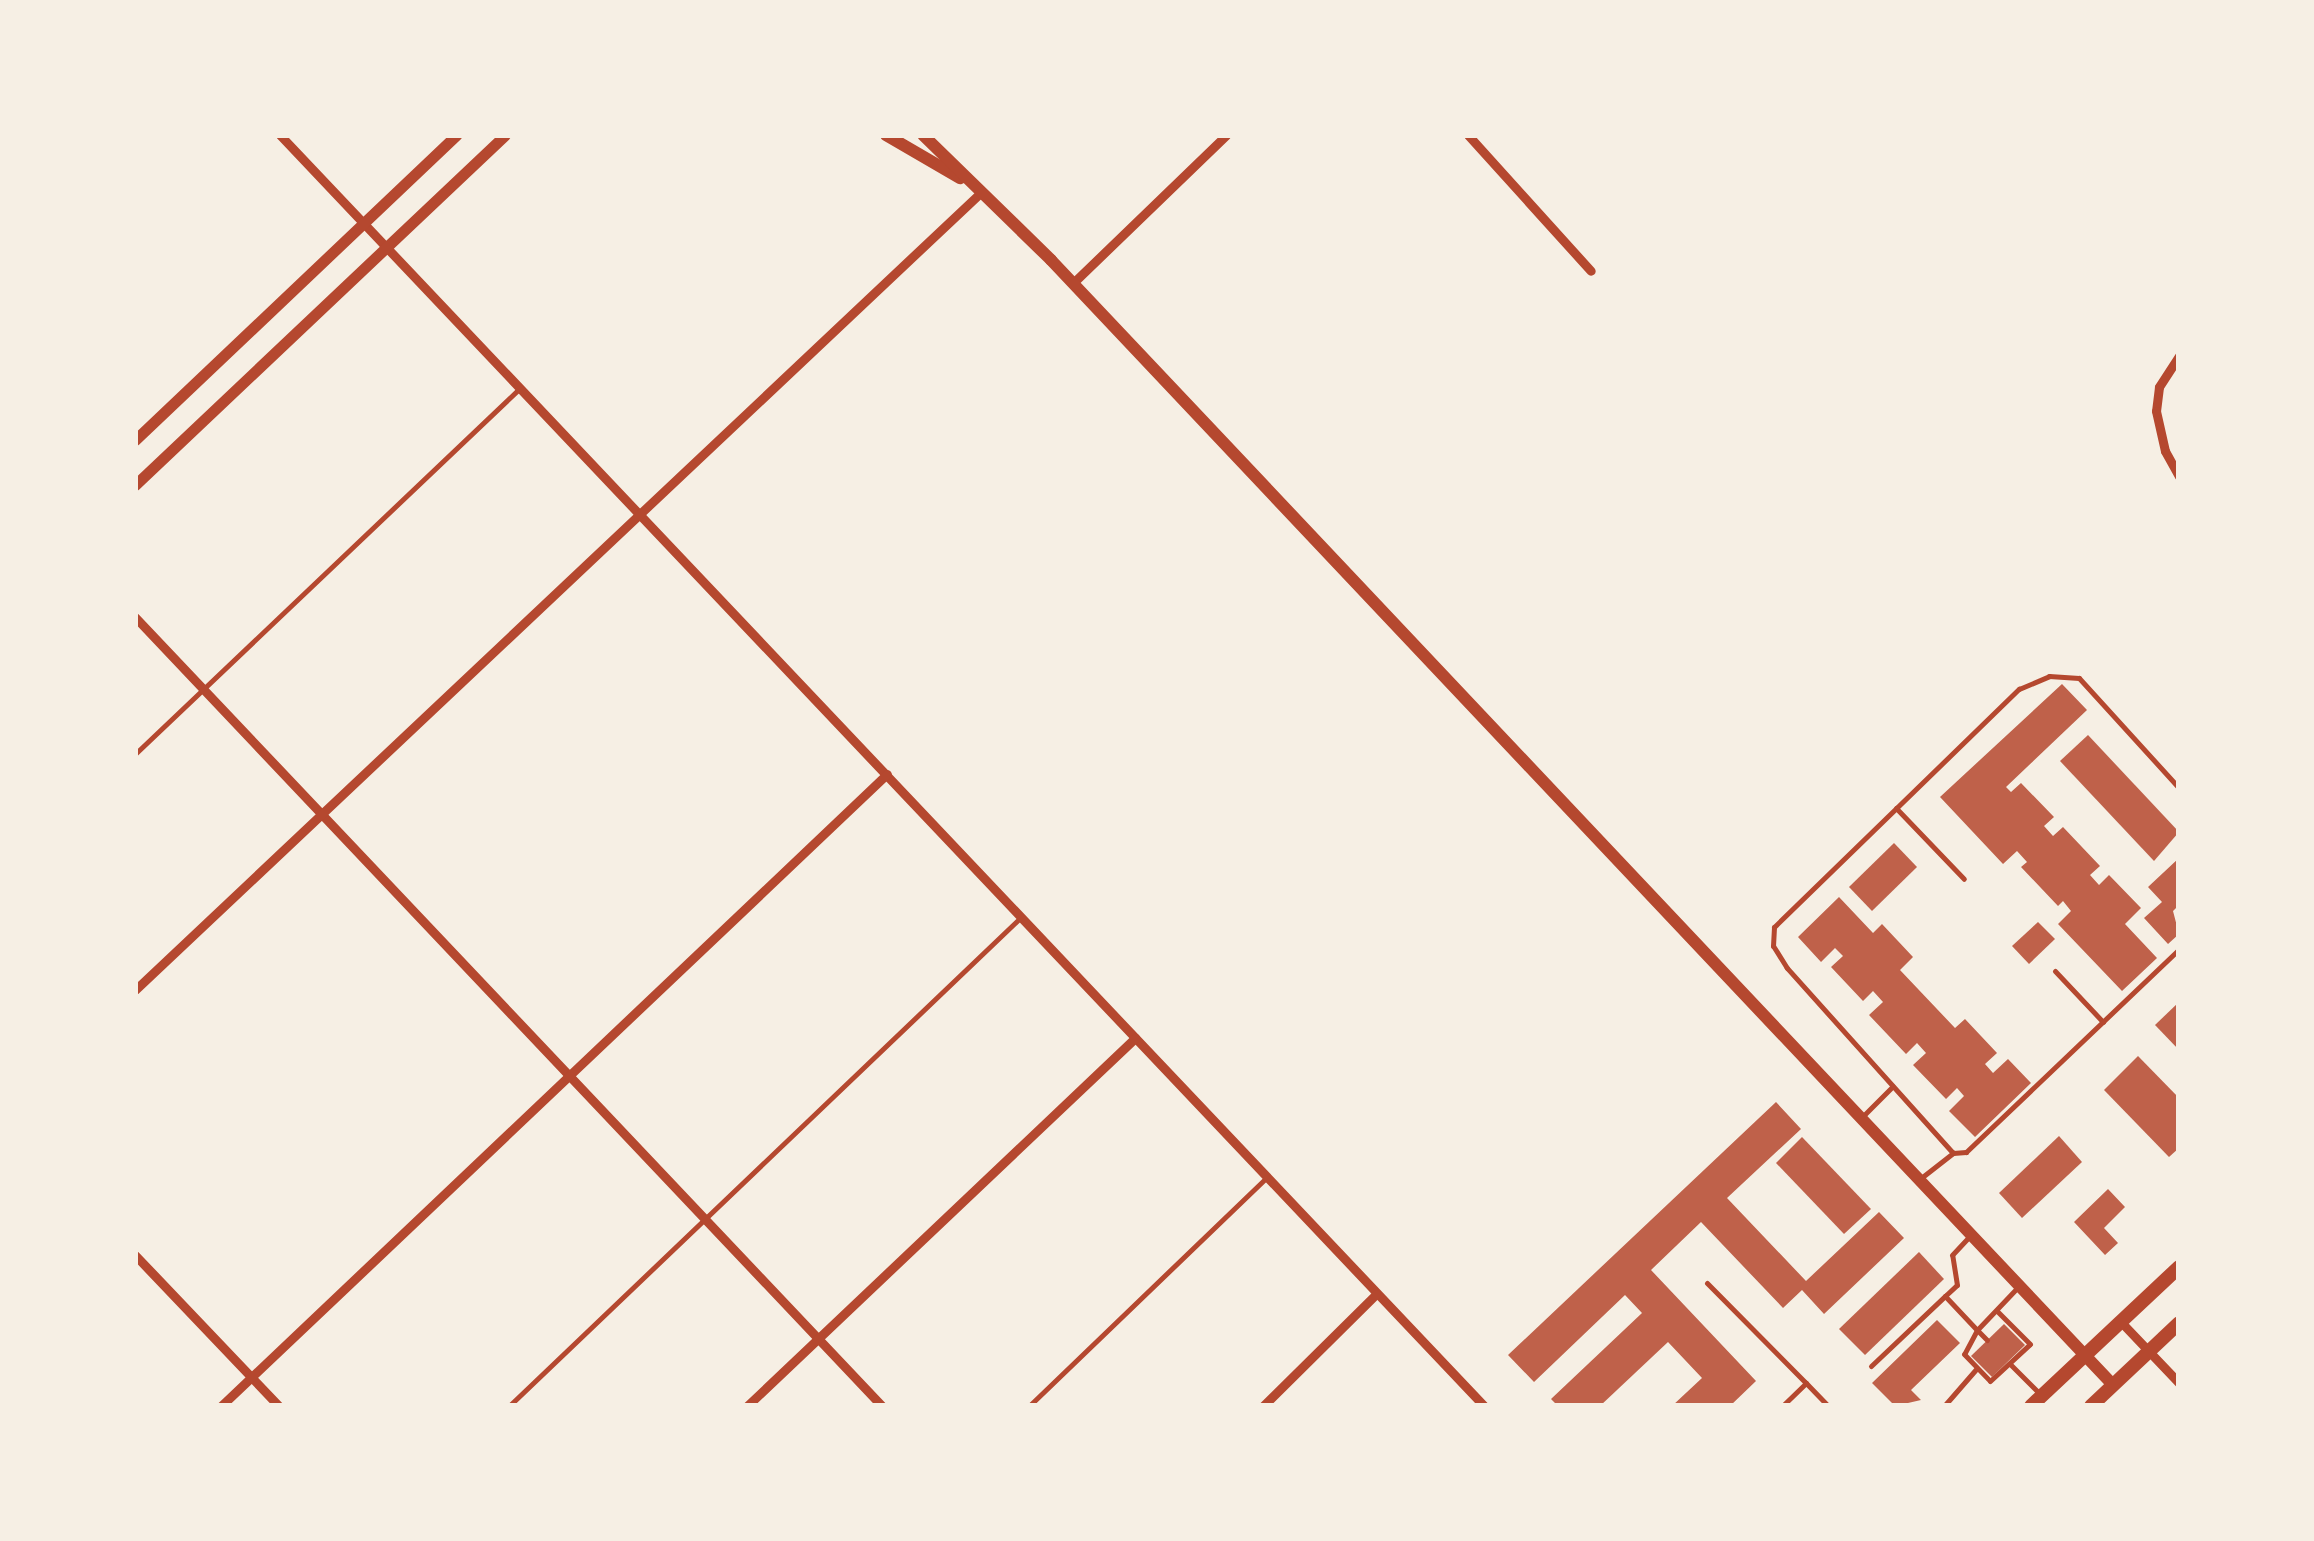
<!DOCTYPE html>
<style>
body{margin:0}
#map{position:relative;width:2314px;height:1541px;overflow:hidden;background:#f6efe4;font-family:"PT Serif",serif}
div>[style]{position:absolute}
.building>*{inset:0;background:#bf614a}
.service>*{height:5px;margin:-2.5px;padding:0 2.5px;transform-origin:2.5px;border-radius:2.5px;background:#b5482f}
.minor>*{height:9px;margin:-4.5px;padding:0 4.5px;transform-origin:4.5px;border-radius:4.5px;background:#b5482f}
.tertiary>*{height:11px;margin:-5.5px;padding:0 5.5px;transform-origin:5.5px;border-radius:5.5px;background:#b5482f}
.secondary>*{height:12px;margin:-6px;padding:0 6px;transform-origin:6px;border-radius:6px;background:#b5482f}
.primary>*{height:14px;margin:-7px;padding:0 7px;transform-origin:7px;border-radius:7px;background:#b5482f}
span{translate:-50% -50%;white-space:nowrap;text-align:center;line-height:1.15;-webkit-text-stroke:8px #f6efe4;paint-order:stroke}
.frame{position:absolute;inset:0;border:138px solid #f6efe4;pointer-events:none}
</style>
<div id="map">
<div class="building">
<i style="clip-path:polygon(2062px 684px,2087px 710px,2006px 787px,2011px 792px,2021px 783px,2054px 817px,2044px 826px,2053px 836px,2063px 827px,2100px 866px,2090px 875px,2099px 885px,2109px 875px,2141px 908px,2125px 924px,2157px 958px,2122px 991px,2058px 924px,2071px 911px,2063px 901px,2058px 906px,2021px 867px,2027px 862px,2017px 851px,2003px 864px,1940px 797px)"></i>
<i style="clip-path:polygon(2088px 735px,2179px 832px,2154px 861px,2060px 761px)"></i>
<i style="clip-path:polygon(1894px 843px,1917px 867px,1872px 911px,1849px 887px)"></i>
<i style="clip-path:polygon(2179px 858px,2179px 905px,2173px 911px,2179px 934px,2168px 944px,2144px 918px,2162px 902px,2148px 887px)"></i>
<i style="clip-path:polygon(1839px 897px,1873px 933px,1882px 924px,1913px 957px,1900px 970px,1955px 1028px,1965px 1019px,1997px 1053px,1985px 1064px,1993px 1073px,2008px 1059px,2031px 1083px,1975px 1137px,1949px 1111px,1964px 1096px,1957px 1088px,1946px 1099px,1913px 1065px,1926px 1053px,1917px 1043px,1906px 1054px,1869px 1015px,1883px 1002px,1873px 991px,1863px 1001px,1831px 967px,1843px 956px,1835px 948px,1821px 962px,1798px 937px)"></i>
<i style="clip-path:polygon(2038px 922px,2055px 939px,2029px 964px,2012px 946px)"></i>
<i style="clip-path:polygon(2179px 1002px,2179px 1050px,2155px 1025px)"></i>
<i style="clip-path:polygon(2138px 1056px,2179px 1098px,2179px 1148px,2169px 1157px,2104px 1090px)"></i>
<i style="clip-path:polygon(1776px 1102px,1801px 1129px,1727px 1198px,1806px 1281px,1879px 1212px,1904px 1238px,1824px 1314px,1802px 1290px,1783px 1308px,1701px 1222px,1651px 1270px,1756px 1381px,1730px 1406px,1672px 1406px,1702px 1378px,1668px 1342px,1600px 1406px,1558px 1406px,1551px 1399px,1642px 1313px,1625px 1295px,1534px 1382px,1508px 1355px)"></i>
<i style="clip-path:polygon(2059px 1136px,2082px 1162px,2022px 1218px,1999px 1193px)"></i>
<i style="clip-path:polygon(1802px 1137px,1871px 1209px,1844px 1234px,1776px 1163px)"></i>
<i style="clip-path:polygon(2108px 1189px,2125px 1207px,2104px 1228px,2118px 1243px,2105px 1255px,2074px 1222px)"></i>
<i style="clip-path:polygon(1919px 1252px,1944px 1279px,1865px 1355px,1839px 1329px)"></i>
<i style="clip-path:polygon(1937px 1320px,1960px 1343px,1911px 1390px,1921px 1400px,1895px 1406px,1872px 1383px)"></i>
<i style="clip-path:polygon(2004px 1324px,2025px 1345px,1992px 1377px,1971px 1356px)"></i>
</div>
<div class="service">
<i style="left:135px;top:754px;width:531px;rotate:-43.55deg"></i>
<i style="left:1896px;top:808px;width:98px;rotate:46.2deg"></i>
<i style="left:2055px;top:971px;width:70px;rotate:46.7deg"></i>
<i style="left:1863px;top:1116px;width:42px;rotate:-45deg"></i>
<i style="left:1953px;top:1153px;width:249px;rotate:-131.9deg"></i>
<i style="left:1787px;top:968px;width:26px;rotate:-122deg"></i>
<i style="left:1773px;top:946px;width:19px;rotate:-87deg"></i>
<i style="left:1774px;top:927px;width:342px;rotate:-44.2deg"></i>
<i style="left:2019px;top:689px;width:33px;rotate:-23deg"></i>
<i style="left:2049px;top:676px;width:30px;rotate:4deg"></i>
<i style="left:2079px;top:678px;width:149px;rotate:47.7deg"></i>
<i style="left:1921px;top:1178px;width:41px;rotate:-38deg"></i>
<i style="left:1953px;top:1153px;width:13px;rotate:-4deg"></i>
<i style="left:1966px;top:1152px;width:294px;rotate:-43.6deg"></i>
<i style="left:1707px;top:1283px;width:141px;rotate:45.3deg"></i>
<i style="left:1806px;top:1383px;width:33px;rotate:136deg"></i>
<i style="left:1945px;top:1296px;width:16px;rotate:-43deg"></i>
<i style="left:1957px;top:1285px;width:30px;rotate:-99deg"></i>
<i style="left:1952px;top:1255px;width:25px;rotate:-47deg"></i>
<i style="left:1987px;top:1340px;width:14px;rotate:-135deg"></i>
<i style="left:1977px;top:1330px;width:58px;rotate:-46.4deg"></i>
<i style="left:2010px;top:1364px;width:44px;rotate:45deg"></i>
<i style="left:1871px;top:1366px;width:102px;rotate:-43.4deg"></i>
<i style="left:1945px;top:1296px;width:47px;rotate:46.7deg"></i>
<i style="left:1977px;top:1330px;width:27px;rotate:118deg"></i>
<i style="left:1964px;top:1354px;width:37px;rotate:46deg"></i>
<i style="left:1990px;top:1381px;width:54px;rotate:-42.8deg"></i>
<i style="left:2030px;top:1344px;width:47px;rotate:-135deg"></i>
<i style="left:1806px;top:1383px;width:32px;rotate:46deg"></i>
<i style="left:509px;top:1406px;width:708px;rotate:-43.68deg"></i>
<i style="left:1029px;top:1406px;width:330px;rotate:-43.9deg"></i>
<i style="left:1944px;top:1406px;width:50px;rotate:-49deg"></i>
</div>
<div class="minor">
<i style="left:280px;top:135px;width:1751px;rotate:46.55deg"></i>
<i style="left:1468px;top:135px;width:183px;rotate:47.9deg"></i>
<i style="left:1073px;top:283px;width:213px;rotate:-44deg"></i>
<i style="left:2179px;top:356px;width:37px;rotate:123deg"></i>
<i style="left:2159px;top:387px;width:24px;rotate:97deg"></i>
<i style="left:2156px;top:411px;width:41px;rotate:77.3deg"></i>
<i style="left:2165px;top:451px;width:29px;rotate:61deg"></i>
<i style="left:135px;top:617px;width:1087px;rotate:46.57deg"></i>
<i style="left:135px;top:990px;width:1160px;rotate:-43.32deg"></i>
<i style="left:135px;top:1255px;width:209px;rotate:46.4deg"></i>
<i style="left:2121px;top:1322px;width:84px;rotate:46.4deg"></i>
<i style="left:221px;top:1406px;width:918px;rotate:-43.5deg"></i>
<i style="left:747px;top:1406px;width:535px;rotate:-43.48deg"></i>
<i style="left:1263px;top:1406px;width:159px;rotate:-44.7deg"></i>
</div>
<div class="tertiary">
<i style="left:135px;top:440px;width:443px;rotate:-43.5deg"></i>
<i style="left:135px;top:485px;width:509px;rotate:-43.41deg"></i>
</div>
<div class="secondary">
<i style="left:886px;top:135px;width:86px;rotate:30.2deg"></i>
<i style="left:923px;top:135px;width:179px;rotate:44.3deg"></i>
<i style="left:1051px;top:260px;width:1547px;rotate:46.65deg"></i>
</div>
<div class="primary">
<i style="left:2031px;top:1406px;width:203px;rotate:-43.2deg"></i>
<i style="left:2091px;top:1406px;width:121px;rotate:-43.3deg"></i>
</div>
<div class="frame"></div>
</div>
